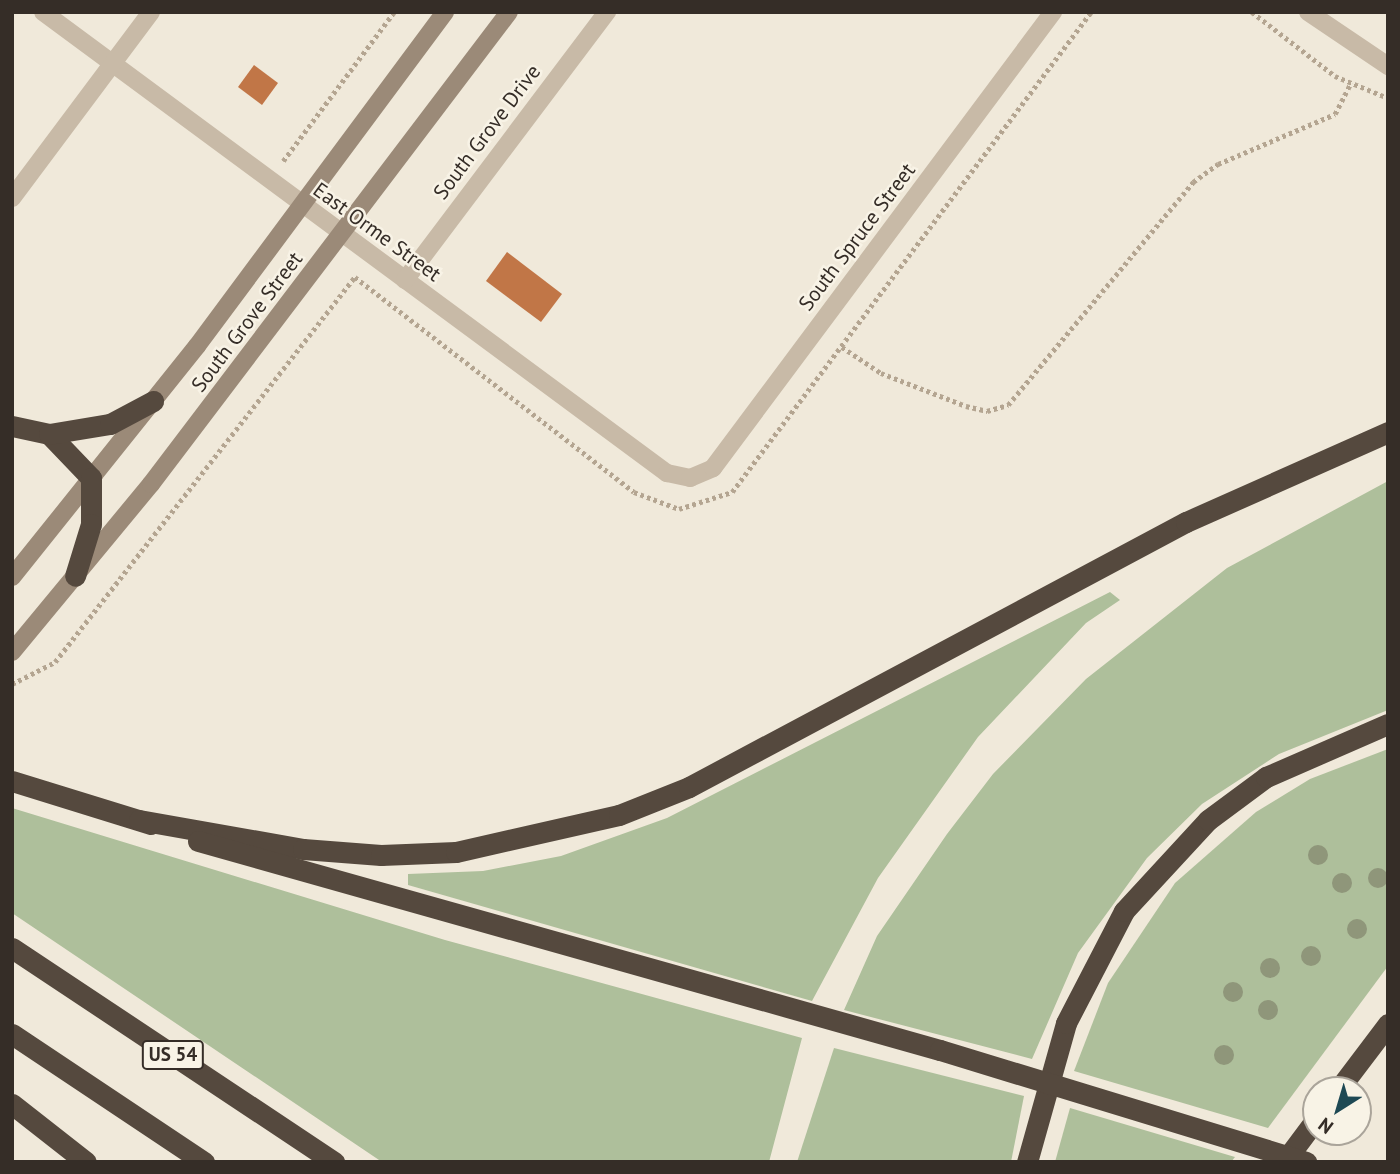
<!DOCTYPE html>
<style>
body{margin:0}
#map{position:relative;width:1400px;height:1174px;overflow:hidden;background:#f0e9da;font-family:"PT Sans",sans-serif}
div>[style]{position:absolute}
.green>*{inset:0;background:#aebf9b}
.building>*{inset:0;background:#c17647}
.path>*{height:4.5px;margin-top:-2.25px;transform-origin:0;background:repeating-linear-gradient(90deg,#b4a591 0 3.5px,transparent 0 7px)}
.street>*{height:18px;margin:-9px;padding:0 9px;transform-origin:9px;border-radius:9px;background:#c8baa7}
.secondary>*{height:18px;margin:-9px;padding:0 9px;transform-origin:9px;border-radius:9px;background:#9b8a78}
.highway>*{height:21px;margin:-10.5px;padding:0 10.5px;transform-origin:10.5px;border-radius:10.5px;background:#55493e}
.highway-bridge>*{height:21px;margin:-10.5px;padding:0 10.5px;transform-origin:10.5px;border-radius:10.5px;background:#55493e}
.trees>*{width:20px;height:20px;margin:-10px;border-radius:50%;background:#8f967a}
span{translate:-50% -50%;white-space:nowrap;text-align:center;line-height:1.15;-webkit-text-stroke:5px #f8f3e6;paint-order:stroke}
.shield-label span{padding:2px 5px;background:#f8f3e6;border:2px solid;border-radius:5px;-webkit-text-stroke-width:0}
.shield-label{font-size:19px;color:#352d27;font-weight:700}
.street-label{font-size:21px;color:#352d27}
.frame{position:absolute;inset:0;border:14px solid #352d27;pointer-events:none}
.north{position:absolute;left:1302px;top:1076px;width:70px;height:70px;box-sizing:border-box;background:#f8f3e6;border:2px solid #aaa49a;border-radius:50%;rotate:217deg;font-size:19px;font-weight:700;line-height:28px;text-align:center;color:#352d27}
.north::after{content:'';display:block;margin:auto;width:24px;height:32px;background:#1e4954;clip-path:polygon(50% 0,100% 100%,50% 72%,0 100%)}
</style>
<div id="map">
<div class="green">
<i style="clip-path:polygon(1388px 481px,1388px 710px,1279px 754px,1202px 804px,1147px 858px,1078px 953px,1032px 1059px,844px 1010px,877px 936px,947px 834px,993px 774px,1086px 679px,1227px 568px)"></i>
<i style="clip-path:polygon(1110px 592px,1120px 600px,1086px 623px,978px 737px,878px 878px,812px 1001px,408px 885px,408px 874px,483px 871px,561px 856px,667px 818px)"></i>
<i style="clip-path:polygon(1388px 749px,1388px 966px,1268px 1128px,1074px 1071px,1108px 983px,1175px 883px,1256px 812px,1310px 779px)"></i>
<i style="clip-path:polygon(12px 808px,445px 940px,802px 1038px,769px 1162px,382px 1162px,12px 913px)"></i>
<i style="clip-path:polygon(834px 1048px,1024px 1096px,1011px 1162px,797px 1162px)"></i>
<i style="clip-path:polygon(1070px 1108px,1235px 1157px,1231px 1162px,1055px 1162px)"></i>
</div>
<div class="building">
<i style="clip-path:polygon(254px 65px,278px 83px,262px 105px,238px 87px)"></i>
<i style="clip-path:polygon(507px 252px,562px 294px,541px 322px,486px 281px)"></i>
</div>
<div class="path">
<i style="left:1252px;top:12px;width:105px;rotate:37.6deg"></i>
<i style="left:1335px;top:76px;width:57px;rotate:22.5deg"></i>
<i style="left:283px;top:161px;width:186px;rotate:-53.3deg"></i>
<i style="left:842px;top:347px;width:47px;rotate:33.7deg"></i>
<i style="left:881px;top:373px;width:91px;rotate:21.2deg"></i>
<i style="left:966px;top:406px;width:22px;rotate:13deg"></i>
<i style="left:987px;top:411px;width:22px;rotate:-16deg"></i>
<i style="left:1008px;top:405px;width:290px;rotate:-50.3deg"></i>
<i style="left:1193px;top:182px;width:31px;rotate:-36deg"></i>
<i style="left:1218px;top:164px;width:127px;rotate:-23.1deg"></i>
<i style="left:1335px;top:114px;width:35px;rotate:-63deg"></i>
<i style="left:12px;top:684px;width:48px;rotate:-27.1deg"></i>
<i style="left:55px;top:662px;width:488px;rotate:-52.1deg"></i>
<i style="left:355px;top:277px;width:352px;rotate:37.6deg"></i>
<i style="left:634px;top:492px;width:48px;rotate:20.7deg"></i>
<i style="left:679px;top:509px;width:56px;rotate:-17.8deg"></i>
<i style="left:732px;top:492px;width:599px;rotate:-53.21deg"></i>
</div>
<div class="street">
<i style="left:43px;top:12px;width:776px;rotate:36.46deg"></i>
<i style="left:667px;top:473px;width:24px;rotate:12deg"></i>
<i style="left:690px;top:478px;width:25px;rotate:-23deg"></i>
<i style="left:713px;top:468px;width:569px;rotate:-53.29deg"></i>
<i style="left:1308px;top:12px;width:97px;rotate:34deg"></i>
<i style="left:12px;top:198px;width:232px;rotate:-53.2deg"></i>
<i style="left:405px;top:280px;width:336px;rotate:-53deg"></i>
</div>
<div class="secondary">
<i style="left:12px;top:577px;width:296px;rotate:-51.3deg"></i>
<i style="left:197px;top:346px;width:416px;rotate:-53.4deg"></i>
<i style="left:12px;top:652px;width:218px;rotate:-50.4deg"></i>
<i style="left:151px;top:484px;width:592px;rotate:-52.82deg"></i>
</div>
<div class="highway">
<i style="left:12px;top:426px;width:38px;rotate:12deg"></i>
<i style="left:49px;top:434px;width:61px;rotate:46.3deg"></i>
<i style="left:91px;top:478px;width:46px;rotate:90deg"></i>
<i style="left:91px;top:524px;width:54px;rotate:107.1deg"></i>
<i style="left:49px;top:434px;width:62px;rotate:-9.3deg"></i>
<i style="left:110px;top:424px;width:49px;rotate:-28.1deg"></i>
<i style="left:12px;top:781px;width:145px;rotate:17.2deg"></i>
<i style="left:139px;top:820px;width:167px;rotate:10deg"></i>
<i style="left:303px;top:849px;width:78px;rotate:4.4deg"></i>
<i style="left:381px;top:855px;width:75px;rotate:-2.3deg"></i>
<i style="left:456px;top:852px;width:167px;rotate:-12.8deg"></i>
<i style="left:619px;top:815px;width:75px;rotate:-21.8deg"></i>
<i style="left:689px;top:787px;width:563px;rotate:-28.07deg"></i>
<i style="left:1186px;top:522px;width:221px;rotate:-24deg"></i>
<i style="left:198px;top:841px;width:771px;rotate:15.73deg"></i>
<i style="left:12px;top:948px;width:387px;rotate:33.6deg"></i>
<i style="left:12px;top:1034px;width:231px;rotate:33.7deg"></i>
<i style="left:1338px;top:1090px;width:83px;rotate:-52.9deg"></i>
<i style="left:12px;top:1104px;width:94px;rotate:38.1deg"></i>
<i style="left:1027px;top:1162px;width:144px;rotate:-74.3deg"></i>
<i style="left:1066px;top:1023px;width:126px;rotate:-62.6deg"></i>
<i style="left:1124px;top:911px;width:124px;rotate:-47.3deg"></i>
<i style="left:1208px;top:820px;width:72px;rotate:-36.6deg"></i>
<i style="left:1266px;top:777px;width:133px;rotate:-23.5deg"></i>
<i style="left:1284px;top:1162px;width:54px;rotate:-53.3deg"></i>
</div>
<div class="highway-bridge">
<i style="left:940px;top:1050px;width:383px;rotate:17deg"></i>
</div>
<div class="trees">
<i style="left:1318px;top:855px"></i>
<i style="left:1378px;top:878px"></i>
<i style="left:1342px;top:883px"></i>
<i style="left:1357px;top:929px"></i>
<i style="left:1311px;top:956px"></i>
<i style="left:1270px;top:968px"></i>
<i style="left:1233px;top:992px"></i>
<i style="left:1268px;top:1010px"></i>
<i style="left:1224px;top:1055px"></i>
</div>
<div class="shield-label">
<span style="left:173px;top:1055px">US 54</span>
</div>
<div class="street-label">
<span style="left:487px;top:132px;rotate:-53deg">South Grove Drive</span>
<span style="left:377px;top:232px;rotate:36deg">East Orme Street</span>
<span style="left:857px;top:237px;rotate:-53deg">South Spruce Street</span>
<span style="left:247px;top:322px;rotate:-53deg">South Grove Street</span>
</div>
<div class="frame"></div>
<div class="north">N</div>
</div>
